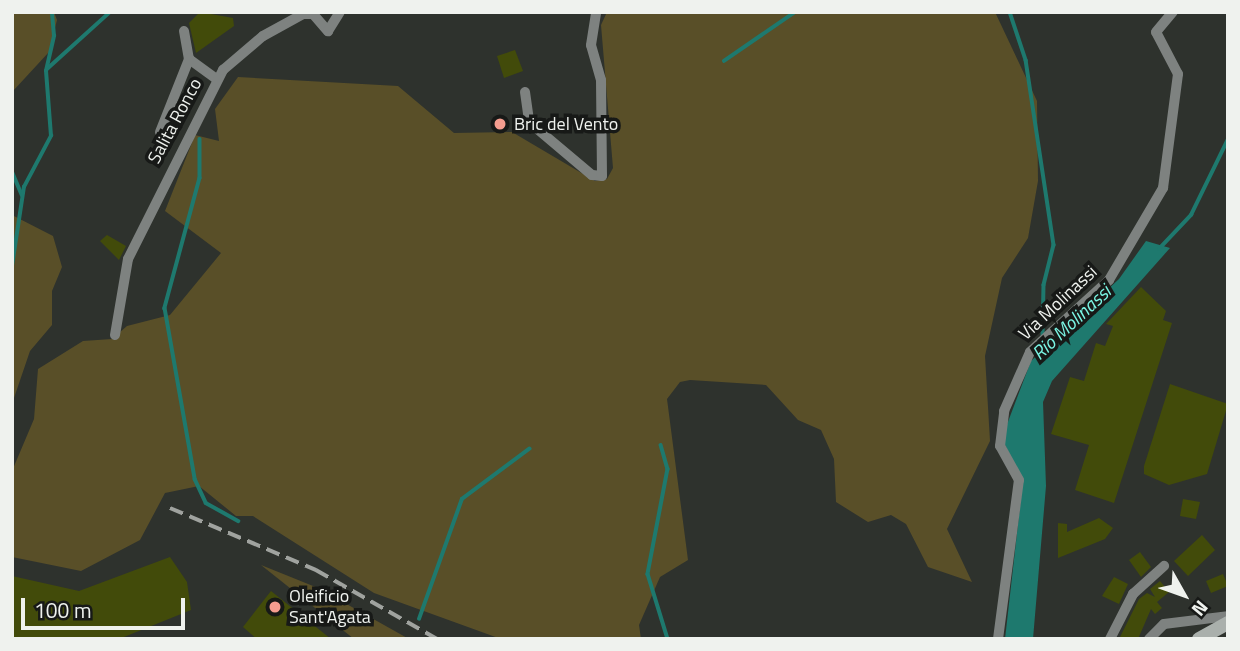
<!DOCTYPE html>
<style>
body{margin:0}
#map{position:relative;width:1240px;height:651px;overflow:hidden;background:#2e322d;font-family:"Titillium Web",sans-serif}
div>[style]{position:absolute}
.green>*{inset:0;background:#594f28}
.water>*{inset:0;background:#1e796e}
.stream>*{height:3.5px;margin:-1.75px;padding:0 1.75px;transform-origin:1.75px;border-radius:1.75px;background:#1e796e}
.building>*{inset:0;background:#424b0a}
.street>*{height:10px;margin:-5px;padding:0 5px;transform-origin:5px;border-radius:5px;background:#7e8280}
.secondary>*{height:14px;margin:-7px;padding:0 7px;transform-origin:7px;border-radius:7px;background:#aab0ac}
.rail>*{height:3.5px;margin-top:-1.75px;transform-origin:0;background:repeating-linear-gradient(90deg,#a0a39f 0 14px,transparent 0 21px)}
.dots>*{width:19px;height:19px;translate:-50% -50%;box-sizing:border-box;border:4px solid #171917;border-radius:50%}
span{translate:-50% -50%;white-space:nowrap;text-align:center;line-height:1.15;-webkit-text-stroke:7px #171917;paint-order:stroke}
.street-label{font-size:18px;color:#eff2ee}
.poi-label{font-size:18px;color:#eff2ee}
.left{translate:0 -50%;text-align:left}
.water-label{font-size:19px;color:#7bf6e5;font-style:italic}
.frame{position:absolute;inset:0;border:14px solid #eff2ee;pointer-events:none}
.north{position:absolute;left:1149px;top:560px;width:70px;height:70px;-webkit-text-stroke:5px #171917;paint-order:stroke;rotate:130deg;font-size:19px;font-weight:700;line-height:28px;text-align:center;color:#eff2ee}
.north::after{content:'';display:block;margin:auto;width:24px;height:32px;background:#eff2ee;clip-path:polygon(50% 0,100% 100%,50% 72%,0 100%)}
.scale{position:absolute;left:21px;top:598px;width:164px;height:32px;box-sizing:border-box;border:4px solid #eff2ee;border-top:0;padding-left:9px;font-size:21px;line-height:24px;white-space:nowrap;color:#eff2ee;-webkit-text-stroke:5px #171917;paint-order:stroke}
</style>
<div id="map">
<div class="green">
<i style="clip-path:polygon(12px 12px,54px 12px,57px 20px,49px 52px,13px 91px,12px 102px)"></i>
<i style="clip-path:polygon(607px 12px,995px 12px,1037px 101px,1038px 181px,1028px 238px,1002px 278px,985px 356px,990px 441px,947px 529px,972px 582px,928px 567px,906px 524px,891px 515px,868px 522px,836px 502px,834px 459px,821px 430px,798px 420px,766px 385px,690px 380px,680px 382px,667px 399px,688px 560px,660px 577px,639px 625px,641px 639px,501px 639px,374px 593px,253px 516px,236px 516px,199px 486px,165px 493px,140px 540px,81px 571px,12px 557px,12px 471px,34px 419px,38px 369px,83px 341px,112px 339px,127px 326px,170px 315px,221px 253px,165px 211px,195px 135px,219px 141px,215px 109px,238px 77px,398px 86px,454px 133px,512px 132px,595px 181px,607px 179px,613px 168px,601px 25px)"></i>
<i style="clip-path:polygon(12px 215px,53px 236px,62px 267px,52px 291px,52px 325px,30px 351px,14px 398px,12px 447px)"></i>
<i style="clip-path:polygon(261px 565px,318px 588px,409px 639px,354px 639px)"></i>
</div>
<div class="water">
<i style="clip-path:polygon(1146px 241px,1170px 248px,1052px 381px,1043px 402px,1046px 486px,1033px 639px,1005px 639px,1023px 480px,1004px 443px,1006px 427px,1031px 361px,1119px 279px)"></i>
</div>
<div class="stream">
<i style="left:1010px;top:12px;width:51px;rotate:71.6deg"></i>
<i style="left:1026px;top:60px;width:187px;rotate:81.4deg"></i>
<i style="left:1054px;top:245px;width:41px;rotate:104deg"></i>
<i style="left:1044px;top:285px;width:51px;rotate:91.1deg"></i>
<i style="left:724px;top:61px;width:86px;rotate:-34.6deg"></i>
<i style="left:47px;top:69px;width:85px;rotate:-42.1deg"></i>
<i style="left:200px;top:139px;width:39px;rotate:90deg"></i>
<i style="left:200px;top:178px;width:135px;rotate:105.1deg"></i>
<i style="left:165px;top:308px;width:174px;rotate:80deg"></i>
<i style="left:195px;top:479px;width:26px;rotate:65deg"></i>
<i style="left:206px;top:503px;width:37px;rotate:29deg"></i>
<i style="left:12px;top:171px;width:26px;rotate:67deg"></i>
<i style="left:1159px;top:249px;width:47px;rotate:-46.7deg"></i>
<i style="left:1191px;top:215px;width:85px;rotate:-64deg"></i>
<i style="left:12px;top:266px;width:80px;rotate:-81.4deg"></i>
<i style="left:24px;top:187px;width:58px;rotate:-62.1deg"></i>
<i style="left:51px;top:136px;width:65px;rotate:-94.4deg"></i>
<i style="left:46px;top:71px;width:36px;rotate:-77deg"></i>
<i style="left:54px;top:36px;width:24px;rotate:-95deg"></i>
<i style="left:661px;top:445px;width:25px;rotate:74deg"></i>
<i style="left:668px;top:469px;width:107px;rotate:100.8deg"></i>
<i style="left:648px;top:574px;width:68px;rotate:72.9deg"></i>
<i style="left:419px;top:619px;width:127px;rotate:-70.3deg"></i>
<i style="left:462px;top:499px;width:84px;rotate:-36.7deg"></i>
</div>
<div class="building">
<i style="clip-path:polygon(200px 12px,233px 18px,234px 26px,196px 53px,189px 23px)"></i>
<i style="clip-path:polygon(515px 50px,523px 71px,504px 78px,497px 56px)"></i>
<i style="clip-path:polygon(107px 235px,126px 246px,119px 260px,100px 241px)"></i>
<i style="clip-path:polygon(1141px 287px,1166px 311px,1163px 320px,1172px 323px,1114px 503px,1075px 490px,1089px 445px,1051px 434px,1070px 377px,1084px 381px,1096px 343px,1105px 346px,1113px 326px,1106px 324px)"></i>
<i style="clip-path:polygon(1170px 384px,1228px 404px,1207px 474px,1169px 485px,1144px 474px,1144px 466px)"></i>
<i style="clip-path:polygon(1183px 499px,1200px 502px,1196px 519px,1180px 516px)"></i>
<i style="clip-path:polygon(1099px 518px,1113px 528px,1105px 539px,1058px 558px,1058px 523px,1067px 524px,1067px 532px)"></i>
<i style="clip-path:polygon(1202px 535px,1215px 550px,1188px 576px,1174px 561px)"></i>
<i style="clip-path:polygon(1140px 552px,1151px 567px,1141px 577px,1129px 560px)"></i>
<i style="clip-path:polygon(170px 557px,187px 582px,191px 610px,119px 639px,12px 639px,12px 576px,79px 591px)"></i>
<i style="clip-path:polygon(1223px 574px,1228px 586px,1211px 593px,1206px 581px)"></i>
<i style="clip-path:polygon(1114px 577px,1128px 584px,1119px 604px,1102px 596px)"></i>
<i style="clip-path:polygon(1160px 581px,1169px 592px,1157px 602px,1162px 608px,1155px 614px,1151px 609px,1138px 639px,1119px 639px,1139px 599px,1147px 593px,1155px 597px,1150px 589px)"></i>
<i style="clip-path:polygon(271px 591px,331px 639px,257px 639px,243px 627px)"></i>
</div>
<div class="street">
<i style="left:184px;top:31px;width:28px;rotate:80deg"></i>
<i style="left:189px;top:59px;width:34px;rotate:36deg"></i>
<i style="left:525px;top:92px;width:30px;rotate:82deg"></i>
<i style="left:529px;top:122px;width:82px;rotate:40.1deg"></i>
<i style="left:592px;top:175px;width:10px;rotate:6deg"></i>
<i style="left:602px;top:176px;width:96px;rotate:-90.6deg"></i>
<i style="left:601px;top:80px;width:36px;rotate:-106deg"></i>
<i style="left:591px;top:45px;width:33px;rotate:-81deg"></i>
<i style="left:160px;top:132px;width:79px;rotate:-68.3deg"></i>
<i style="left:115px;top:335px;width:77px;rotate:-80.3deg"></i>
<i style="left:128px;top:259px;width:212px;rotate:-63.3deg"></i>
<i style="left:223px;top:70px;width:52px;rotate:-40.4deg"></i>
<i style="left:263px;top:36px;width:46px;rotate:-28.8deg"></i>
<i style="left:303px;top:14px;width:10px"></i>
<i style="left:313px;top:14px;width:23px;rotate:49deg"></i>
<i style="left:328px;top:31px;width:22px;rotate:-58deg"></i>
<i style="left:998px;top:639px;width:160px;rotate:-82.5deg"></i>
<i style="left:1019px;top:480px;width:39px;rotate:-119deg"></i>
<i style="left:1000px;top:446px;width:35px;rotate:-83deg"></i>
<i style="left:1004px;top:411px;width:64px;rotate:-66.2deg"></i>
<i style="left:1030px;top:352px;width:107px;rotate:-42.3deg"></i>
<i style="left:1109px;top:280px;width:107px;rotate:-59.6deg"></i>
<i style="left:1163px;top:188px;width:115px;rotate:-82.5deg"></i>
<i style="left:1178px;top:74px;width:47px;rotate:-117.6deg"></i>
<i style="left:1156px;top:32px;width:26px;rotate:-50deg"></i>
<i style="left:1110px;top:639px;width:51px;rotate:-62.9deg"></i>
<i style="left:1133px;top:594px;width:42px;rotate:-42.1deg"></i>
<i style="left:1149px;top:639px;width:21px;rotate:-45deg"></i>
<i style="left:1164px;top:624px;width:64px;rotate:-7.1deg"></i>
</div>
<div class="secondary">
<i style="left:1199px;top:639px;width:33px;rotate:-29deg"></i>
</div>
<div class="rail">
<i style="left:170px;top:508px;width:159px;rotate:23deg"></i>
<i style="left:316px;top:570px;width:139px;rotate:29.7deg"></i>
</div>
<div class="dots">
<i style="left:500px;top:124px;background:#f59d8f"></i>
<i style="left:275px;top:607px;background:#f59d8f"></i>
</div>
<div class="street-label">
<span style="left:175px;top:121px;rotate:-62deg">Salita Ronco</span>
<span style="left:1058px;top:303px;rotate:-43deg">Via Molinassi</span>
</div>
<div class="poi-label">
<span class="left" style="left:514px;top:124px">Bric del Vento</span>
<span class="left" style="left:289px;top:607px">Oleificio<br>Sant'Agata</span>
</div>
<div class="water-label">
<span style="left:1071px;top:322px;rotate:-43deg">Rio Molinassi</span>
</div>
<div class="frame"></div>
<div class="north">N</div>
<div class="scale">100 m</div>
</div>
